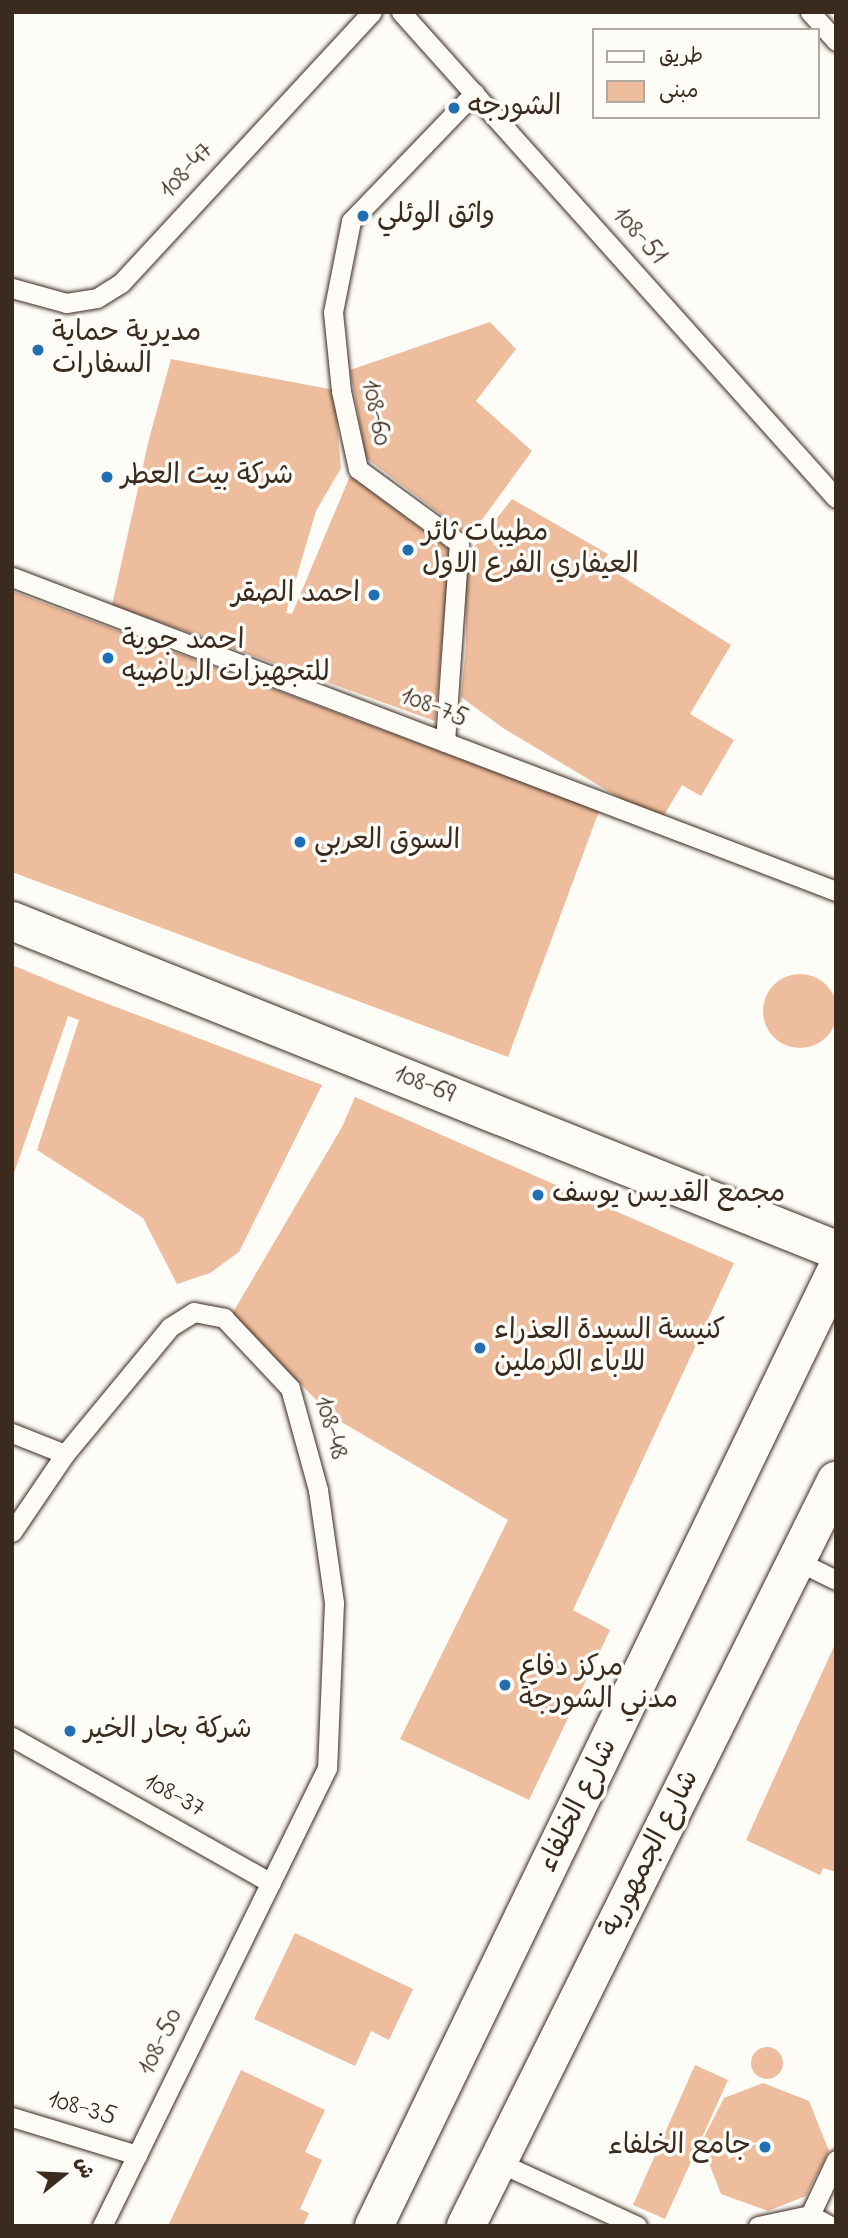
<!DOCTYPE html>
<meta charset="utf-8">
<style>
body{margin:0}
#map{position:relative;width:848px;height:2238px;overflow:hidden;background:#fdfcf7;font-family:"Indie Flower","Playpen Sans Arabic",sans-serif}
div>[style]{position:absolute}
.building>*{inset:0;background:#eebd9e}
.round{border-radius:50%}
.roads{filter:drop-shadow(0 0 2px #3b2a1e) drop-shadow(0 0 2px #3b2a1e)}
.service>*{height:19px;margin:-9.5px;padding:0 9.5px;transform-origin:9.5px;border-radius:9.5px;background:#fdfcf7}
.minor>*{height:38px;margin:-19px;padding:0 19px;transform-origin:19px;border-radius:19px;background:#fdfcf7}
.primary>*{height:38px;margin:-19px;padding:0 19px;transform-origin:19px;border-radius:19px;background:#fdfcf7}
.dots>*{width:19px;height:19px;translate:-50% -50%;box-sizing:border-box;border:4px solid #fdfcf7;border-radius:50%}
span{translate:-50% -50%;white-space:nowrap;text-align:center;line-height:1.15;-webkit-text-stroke:7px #fdfcf7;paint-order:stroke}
.poi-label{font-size:28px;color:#3b2a1e}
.left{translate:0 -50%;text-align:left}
.right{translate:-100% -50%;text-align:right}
.street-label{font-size:28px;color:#3b2a1e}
.frame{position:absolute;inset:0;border:14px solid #3b2a1e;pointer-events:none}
.legend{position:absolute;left:592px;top:28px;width:228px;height:91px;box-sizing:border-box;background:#fdfcf7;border:2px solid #afa8a0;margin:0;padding:9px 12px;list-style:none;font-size:21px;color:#3b2a1e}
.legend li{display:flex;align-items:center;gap:14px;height:35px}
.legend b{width:35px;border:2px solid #afa8a0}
.north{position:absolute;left:28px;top:2140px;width:70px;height:70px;-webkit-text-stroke:5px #fdfcf7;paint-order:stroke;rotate:72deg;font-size:19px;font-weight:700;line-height:28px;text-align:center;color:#3b2a1e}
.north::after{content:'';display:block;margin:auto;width:24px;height:32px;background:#3b2a1e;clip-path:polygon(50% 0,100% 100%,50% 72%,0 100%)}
</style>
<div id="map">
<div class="building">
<i style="clip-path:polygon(490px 322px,516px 349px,476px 401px,532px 451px,470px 536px,366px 458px,350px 370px)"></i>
<i style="clip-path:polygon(171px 359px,334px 390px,341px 468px,316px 511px,286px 613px,292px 614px,350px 476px,450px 550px,435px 721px,112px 605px,149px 439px)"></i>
<i style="clip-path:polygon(512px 499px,608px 554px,602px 564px,731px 645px,690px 714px,734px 740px,701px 796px,682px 785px,660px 822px,503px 728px,461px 697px,466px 646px,466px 577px,475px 546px)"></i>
<i style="clip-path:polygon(12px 591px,599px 811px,508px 1057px,12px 872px)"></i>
<i style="clip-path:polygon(12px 965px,87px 996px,322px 1085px,239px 1252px,210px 1273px,177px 1284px,143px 1218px,37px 1150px,79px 1020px,68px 1016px,12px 1179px)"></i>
<i class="round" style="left:763px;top:974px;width:74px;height:74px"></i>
<i style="clip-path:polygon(355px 1097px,734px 1263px,573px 1610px,610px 1630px,529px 1800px,400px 1739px,508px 1520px,333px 1417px,232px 1314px,342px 1127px)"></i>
<i style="clip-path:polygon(836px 1642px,836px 1872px,823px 1868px,820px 1875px,746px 1840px)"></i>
<i style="clip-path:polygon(295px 1933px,413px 1989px,389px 2040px,371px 2031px,355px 2066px,254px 2019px)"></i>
<i class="round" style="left:751px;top:2047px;width:32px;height:32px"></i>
<i style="clip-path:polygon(695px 2065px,728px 2080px,665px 2219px,633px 2205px)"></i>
<i style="clip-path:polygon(241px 2070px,325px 2110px,305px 2152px,322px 2160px,300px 2209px,309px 2213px,303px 2226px,168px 2226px)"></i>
<i style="clip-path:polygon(763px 2083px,809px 2101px,829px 2151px,806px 2196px,768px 2211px,721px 2194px,701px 2143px,724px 2098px)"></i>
</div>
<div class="roads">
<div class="service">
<i style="left:401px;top:12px;width:652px;rotate:48.17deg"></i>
<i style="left:810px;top:12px;width:39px;rotate:48deg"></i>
<i style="left:12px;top:288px;width:56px;rotate:15.5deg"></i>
<i style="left:66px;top:303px;width:31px;rotate:-9deg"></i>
<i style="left:97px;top:298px;width:28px;rotate:-32deg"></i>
<i style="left:121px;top:283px;width:369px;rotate:-47.2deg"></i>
<i style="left:12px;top:577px;width:882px;rotate:20.86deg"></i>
<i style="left:445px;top:742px;width:199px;rotate:-86deg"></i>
<i style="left:459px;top:543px;width:125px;rotate:-143.8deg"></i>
<i style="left:358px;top:469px;width:80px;rotate:-102.3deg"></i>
<i style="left:341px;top:391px;width:79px;rotate:-95.8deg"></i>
<i style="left:333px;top:312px;width:93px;rotate:-78.8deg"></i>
<i style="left:351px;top:221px;width:178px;rotate:-46.1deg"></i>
<i style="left:12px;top:1433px;width:57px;rotate:21.6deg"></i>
<i style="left:12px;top:1532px;width:94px;rotate:-55.8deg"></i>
<i style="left:65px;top:1454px;width:165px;rotate:-50.4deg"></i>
<i style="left:170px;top:1327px;width:28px;rotate:-32deg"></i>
<i style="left:194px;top:1312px;width:31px;rotate:11deg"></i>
<i style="left:224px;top:1318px;width:96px;rotate:46.7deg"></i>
<i style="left:290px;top:1388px;width:106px;rotate:74.6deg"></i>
<i style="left:318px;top:1490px;width:114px;rotate:81.9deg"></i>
<i style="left:334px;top:1603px;width:165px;rotate:92.4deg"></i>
<i style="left:327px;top:1768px;width:510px;rotate:116.16deg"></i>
<i style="left:797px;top:1561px;width:43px;rotate:26deg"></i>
<i style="left:12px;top:1737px;width:297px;rotate:29.4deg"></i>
<i style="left:12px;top:2117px;width:131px;rotate:16.9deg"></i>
<i style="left:498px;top:2162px;width:153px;rotate:24.7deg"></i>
<i style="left:810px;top:2215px;width:61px;rotate:-64.7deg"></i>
<i style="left:758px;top:2226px;width:53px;rotate:-11.9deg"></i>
<i style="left:810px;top:2215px;width:24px;rotate:28deg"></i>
</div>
<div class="minor">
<i style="left:12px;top:921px;width:887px;rotate:21.77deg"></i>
</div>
<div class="primary">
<i style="left:374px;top:2226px;width:1061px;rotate:-64.18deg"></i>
<i style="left:466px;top:2226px;width:832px;rotate:-63.59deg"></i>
</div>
</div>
<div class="dots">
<i style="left:454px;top:108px;background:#1f6fb2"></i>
<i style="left:363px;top:216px;background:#1f6fb2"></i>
<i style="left:38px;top:350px;background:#1f6fb2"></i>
<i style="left:107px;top:477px;background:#1f6fb2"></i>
<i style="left:408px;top:550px;background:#1f6fb2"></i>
<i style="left:374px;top:595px;background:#1f6fb2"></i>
<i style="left:108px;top:658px;background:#1f6fb2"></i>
<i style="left:300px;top:842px;background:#1f6fb2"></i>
<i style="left:538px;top:1195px;background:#1f6fb2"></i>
<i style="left:480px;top:1348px;background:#1f6fb2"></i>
<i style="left:505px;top:1685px;background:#1f6fb2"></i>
<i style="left:70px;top:1731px;background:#1f6fb2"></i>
<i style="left:765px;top:2147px;background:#1f6fb2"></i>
</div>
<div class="poi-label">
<span class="left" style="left:468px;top:108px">الشورجه</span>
<span class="left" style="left:377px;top:216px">واثق الوئلي</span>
<span class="left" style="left:52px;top:350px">مديرية حماية<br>السفارات</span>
<span class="left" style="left:121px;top:477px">شركة بيت العطر</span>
<span class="left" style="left:422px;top:550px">مطيبات ثائر<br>العيفاري الفرع الاول</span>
<span class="right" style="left:360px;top:595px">احمد الصقر</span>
<span class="left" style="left:122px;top:658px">احمد جوية<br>للتجهيزات الرياضيه</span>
<span class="left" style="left:314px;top:842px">السوق العربي</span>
<span class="left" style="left:552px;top:1195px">مجمع القديس يوسف</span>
<span class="left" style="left:494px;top:1348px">كنيسة السيدة العذراء<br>للاباء الكرملين</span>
<span class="left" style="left:519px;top:1685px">مركز دفاع<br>مدني الشورجة</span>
<span class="left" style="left:84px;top:1731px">شركة بحار الخير</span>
<span class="right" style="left:751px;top:2147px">جامع الخلفاء</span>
</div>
<div class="street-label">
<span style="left:187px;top:171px;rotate:-47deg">108-47</span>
<span style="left:639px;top:236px;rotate:48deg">108-51</span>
<span style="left:375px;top:413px;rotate:79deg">108-60</span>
<span style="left:434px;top:708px;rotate:21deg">108-75</span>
<span style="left:424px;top:1085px;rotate:22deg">108-69</span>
<span style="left:330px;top:1428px;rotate:74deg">108-48</span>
<span style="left:174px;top:1796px;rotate:29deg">108-37</span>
<span style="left:579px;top:1806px;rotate:-64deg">شارع الخلفاء</span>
<span style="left:651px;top:1854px;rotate:-63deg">شارع الجمهورية</span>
<span style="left:161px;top:2042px;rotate:-64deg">108-50</span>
<span style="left:82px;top:2109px;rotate:16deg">108-35</span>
</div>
<div class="frame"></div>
<ul class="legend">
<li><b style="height:9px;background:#fdfcf7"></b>طريق</li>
<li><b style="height:19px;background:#eebd9e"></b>مبنى</li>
</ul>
<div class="north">ش</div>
</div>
